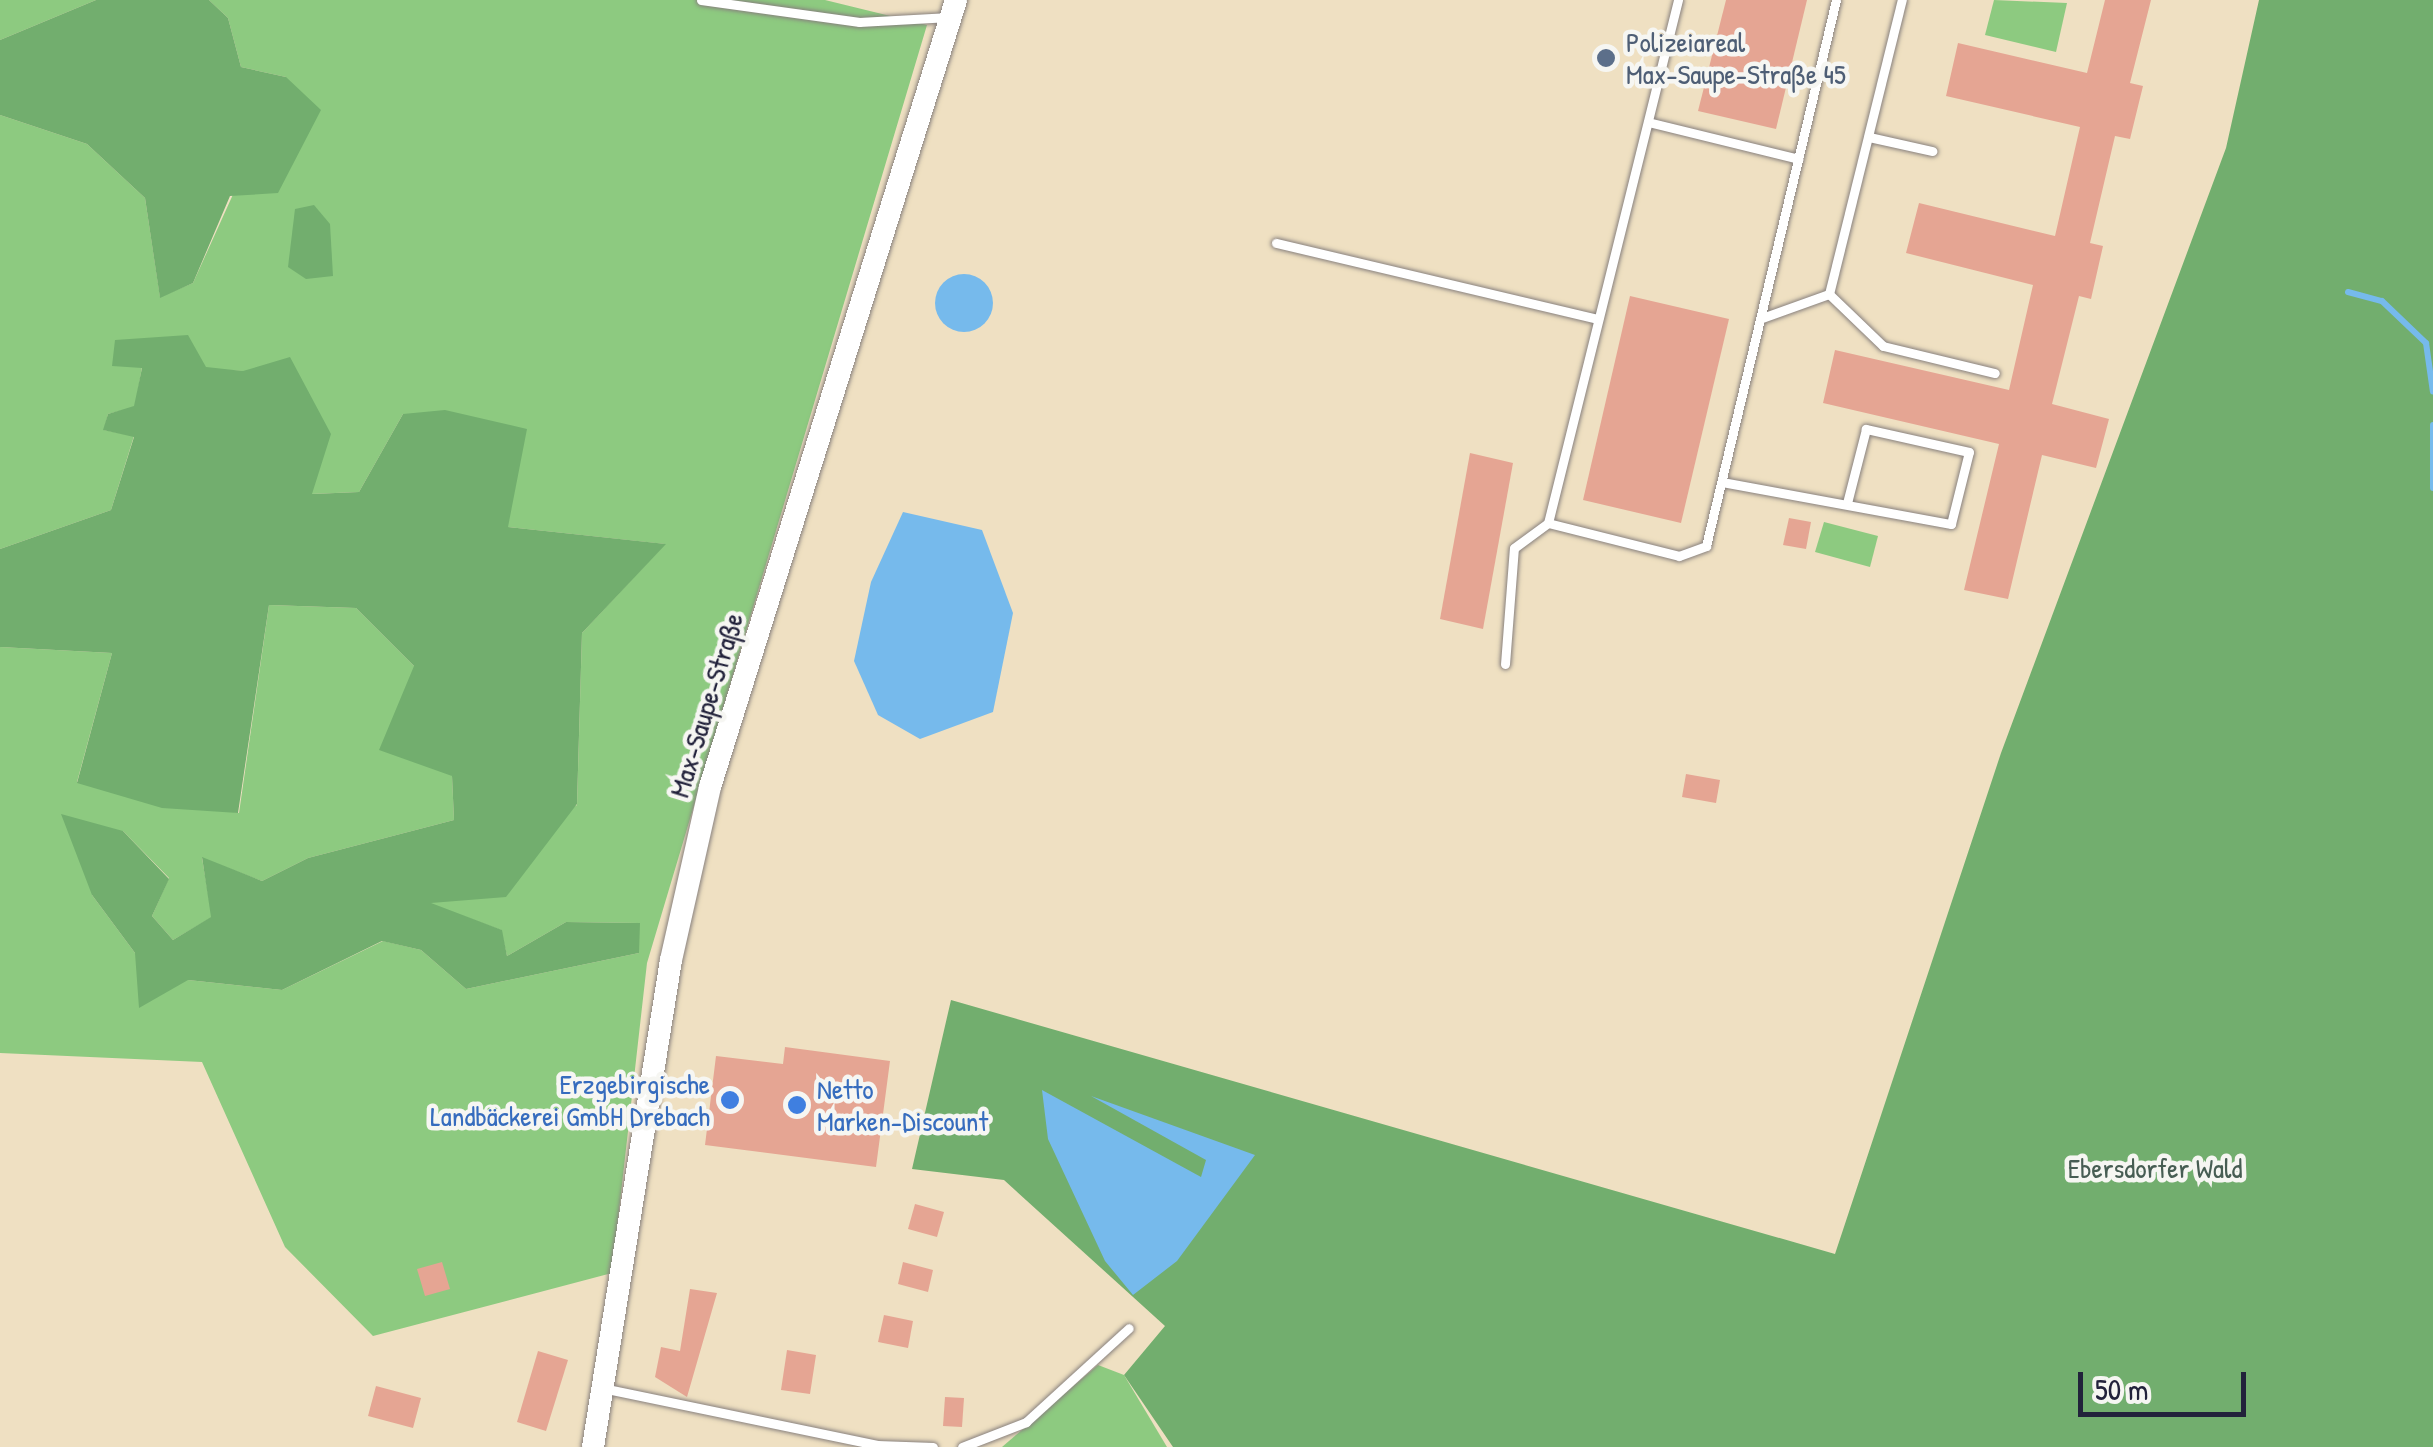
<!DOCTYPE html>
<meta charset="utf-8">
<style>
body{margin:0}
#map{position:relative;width:2433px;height:1447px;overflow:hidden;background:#efe0c2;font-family:"Patrick Hand",sans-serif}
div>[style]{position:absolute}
.green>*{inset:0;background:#8dca80}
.forest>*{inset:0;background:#72ae6e}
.water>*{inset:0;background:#76baec}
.round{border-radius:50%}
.stream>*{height:6px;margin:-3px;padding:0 3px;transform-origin:3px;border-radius:3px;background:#76baec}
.building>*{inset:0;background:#e5a593}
.roads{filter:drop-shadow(0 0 2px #88817e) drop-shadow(0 0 2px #88817e)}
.service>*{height:9px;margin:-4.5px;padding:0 4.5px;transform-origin:4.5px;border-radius:4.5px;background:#fff}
.tertiary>*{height:22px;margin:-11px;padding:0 11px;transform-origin:11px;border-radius:11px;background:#fff}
.dots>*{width:28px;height:28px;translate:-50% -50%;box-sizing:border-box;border:5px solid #f6f6f2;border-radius:50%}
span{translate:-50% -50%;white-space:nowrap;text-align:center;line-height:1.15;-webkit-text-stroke:9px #f6f6f2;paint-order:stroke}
.service-label{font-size:28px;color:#4e5e75}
.left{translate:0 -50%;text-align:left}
.street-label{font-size:28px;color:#22223b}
.shop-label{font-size:28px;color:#366cbe}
.right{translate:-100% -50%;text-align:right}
.park-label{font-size:28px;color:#475d53}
.scale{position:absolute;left:2078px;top:1372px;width:168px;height:45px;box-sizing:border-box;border:5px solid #22223b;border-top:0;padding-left:12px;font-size:30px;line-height:35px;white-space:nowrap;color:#22223b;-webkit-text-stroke:8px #f6f6f2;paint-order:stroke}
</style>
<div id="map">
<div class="green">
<i style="clip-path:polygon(0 0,96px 0,0 40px)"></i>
<i style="clip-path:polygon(209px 0,825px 0,927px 25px,647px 963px,612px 1273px,373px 1336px,285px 1247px,202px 1062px,0 1053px,0 647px,112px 653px,77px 782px,239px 813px,269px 605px,356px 608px,414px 666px,452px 776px,454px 820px,308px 858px,262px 881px,202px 858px,212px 917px,173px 940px,152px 916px,169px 878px,123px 831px,92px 895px,135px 953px,188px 980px,282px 990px,383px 941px,421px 950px,466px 989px,639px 953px,639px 923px,566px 922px,507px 956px,501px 930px,428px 903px,577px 805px,582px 633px,665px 544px,507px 527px,403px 414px,359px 492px,311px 494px,243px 371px,142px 367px,135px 407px,108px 414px,104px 430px,134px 436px,111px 510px,0 549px,0 115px,87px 144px,145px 198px,160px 297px,193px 283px,286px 77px,241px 67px,228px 18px)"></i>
<i style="clip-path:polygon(1994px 0,2067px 3px,2056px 52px,1985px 35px)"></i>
<i style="clip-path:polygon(1824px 522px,1878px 536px,1870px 567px,1815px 552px)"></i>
<i style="clip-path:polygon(1098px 1365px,1124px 1375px,1167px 1447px,1002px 1447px)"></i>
</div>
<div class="forest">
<i style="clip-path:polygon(96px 0,209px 0,228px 18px,241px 67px,286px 77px,321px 110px,278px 193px,230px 196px,193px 283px,160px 298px,145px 198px,87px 144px,0 115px,0 40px)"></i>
<i style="clip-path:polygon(2259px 0,2433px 0,2433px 1447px,1173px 1447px,1124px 1375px,1165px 1326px,1004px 1180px,912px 1169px,951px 1000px,1835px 1254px,2001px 753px,2226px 148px)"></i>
<i style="clip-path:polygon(314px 205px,330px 224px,333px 276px,306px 279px,288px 267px,295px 209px)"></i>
<i style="clip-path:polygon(188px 335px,206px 367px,243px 371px,290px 357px,331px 434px,312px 494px,359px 492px,403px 414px,445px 410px,527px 429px,508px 527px,666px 544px,582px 633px,577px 804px,506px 897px,431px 903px,502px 930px,507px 956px,566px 922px,640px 923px,639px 953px,466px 989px,421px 950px,382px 941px,282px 990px,188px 980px,139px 1008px,135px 953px,92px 895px,61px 814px,123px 831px,169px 879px,152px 916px,173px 940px,211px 917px,202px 857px,262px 881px,308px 858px,454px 820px,452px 776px,379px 750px,414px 666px,356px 608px,269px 605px,238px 813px,162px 808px,77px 783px,112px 653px,0 647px,0 549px,111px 510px,134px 437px,103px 430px,108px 414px,134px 406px,142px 368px,112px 366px,115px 340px)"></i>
</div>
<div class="water">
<i class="round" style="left:935px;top:274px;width:58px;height:58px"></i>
<i style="clip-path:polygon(903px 512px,982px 530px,1013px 613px,993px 712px,920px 739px,878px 715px,854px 661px,871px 582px)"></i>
<i style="clip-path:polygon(1042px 1090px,1201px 1177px,1206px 1160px,1091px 1096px,1255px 1155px,1177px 1261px,1133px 1295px,1105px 1261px,1048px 1139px)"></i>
</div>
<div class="stream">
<i style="left:2348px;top:292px;width:35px;rotate:15deg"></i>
<i style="left:2382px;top:301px;width:61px;rotate:43.7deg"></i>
<i style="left:2426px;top:343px;width:49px;rotate:81.9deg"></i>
<i style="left:2433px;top:425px;width:63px;rotate:90deg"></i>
</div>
<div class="building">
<i style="clip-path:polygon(1726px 0,1807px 0,1776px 129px,1698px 111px)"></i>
<i style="clip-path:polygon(2105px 0,2151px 0,2130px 83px,2143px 86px,2130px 139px,2115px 136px,2090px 243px,2103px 246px,2091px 299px,2079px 296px,2052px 404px,2109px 419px,2096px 468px,2042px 455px,2008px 599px,1964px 590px,1999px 444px,1823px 403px,1835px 350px,2009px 390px,2033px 285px,1906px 253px,1919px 203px,2055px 236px,2080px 127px,1946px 96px,1958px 43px,2087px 73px)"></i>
<i style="clip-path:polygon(1630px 296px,1729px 319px,1681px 523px,1583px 500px)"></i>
<i style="clip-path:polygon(1470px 453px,1513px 463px,1483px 629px,1440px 619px)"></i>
<i style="clip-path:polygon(1789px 518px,1811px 522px,1806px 549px,1783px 545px)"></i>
<i style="clip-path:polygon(1686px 774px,1720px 780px,1716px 803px,1682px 797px)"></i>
<i style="clip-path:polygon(785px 1047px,890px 1061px,876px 1167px,705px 1145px,716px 1056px,783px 1064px)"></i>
<i style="clip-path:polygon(915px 1204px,944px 1212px,937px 1237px,908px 1229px)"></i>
<i style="clip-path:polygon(442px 1262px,450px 1289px,425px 1296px,417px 1269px)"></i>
<i style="clip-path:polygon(903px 1262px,933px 1270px,928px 1292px,898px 1284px)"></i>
<i style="clip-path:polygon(690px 1289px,717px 1293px,687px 1397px,655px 1377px,661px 1347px,680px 1351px)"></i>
<i style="clip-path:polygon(884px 1315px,913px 1321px,908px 1348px,878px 1342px)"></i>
<i style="clip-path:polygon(787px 1350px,816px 1355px,810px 1394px,781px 1390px)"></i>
<i style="clip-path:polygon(538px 1351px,568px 1360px,546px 1431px,517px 1422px)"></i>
<i style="clip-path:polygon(376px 1386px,421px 1398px,413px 1428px,368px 1416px)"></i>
<i style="clip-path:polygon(945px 1397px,964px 1398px,962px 1427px,943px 1426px)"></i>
</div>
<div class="roads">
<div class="service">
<i style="left:701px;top:0;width:160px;rotate:7.9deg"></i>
<i style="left:859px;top:22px;width:91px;rotate:-3.1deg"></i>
<i style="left:1678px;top:0;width:539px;rotate:103.96deg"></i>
<i style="left:1548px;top:523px;width:135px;rotate:14.1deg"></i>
<i style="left:1679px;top:556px;width:29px;rotate:-20deg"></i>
<i style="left:1706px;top:546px;width:561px;rotate:-76.61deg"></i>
<i style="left:1648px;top:122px;width:155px;rotate:13.8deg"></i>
<i style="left:1869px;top:137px;width:65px;rotate:12.5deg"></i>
<i style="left:1276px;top:243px;width:331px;rotate:13.3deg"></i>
<i style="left:1829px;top:294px;width:75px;rotate:43.9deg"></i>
<i style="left:1883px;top:346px;width:115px;rotate:13.6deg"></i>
<i style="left:1762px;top:318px;width:71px;rotate:-19.7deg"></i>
<i style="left:1829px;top:294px;width:303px;rotate:-76.1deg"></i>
<i style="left:1722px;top:482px;width:233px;rotate:10.4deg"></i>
<i style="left:1951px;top:524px;width:74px;rotate:-76deg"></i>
<i style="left:1969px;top:452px;width:106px;rotate:-167.4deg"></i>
<i style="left:1866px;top:429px;width:76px;rotate:104.4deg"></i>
<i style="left:1505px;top:664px;width:116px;rotate:-85.6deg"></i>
<i style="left:1514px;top:548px;width:42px;rotate:-36.3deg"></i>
<i style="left:607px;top:1389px;width:276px;rotate:11.7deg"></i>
<i style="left:877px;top:1445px;width:56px;rotate:2deg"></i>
<i style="left:962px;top:1447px;width:69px;rotate:-21.3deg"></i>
<i style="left:1026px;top:1422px;width:139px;rotate:-42.4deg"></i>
</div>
<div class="tertiary">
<i style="left:593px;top:1447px;width:493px;rotate:-80.9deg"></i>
<i style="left:671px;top:960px;width:177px;rotate:-77.3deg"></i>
<i style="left:710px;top:787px;width:825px;rotate:-72.64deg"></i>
</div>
</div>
<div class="dots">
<i style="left:1606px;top:58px;background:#5c6f8a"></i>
<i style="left:730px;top:1100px;background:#3f7fe0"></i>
<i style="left:797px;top:1105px;background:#3f7fe0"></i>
</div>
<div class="service-label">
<span class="left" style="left:1626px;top:58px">Polizeiareal<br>Max-Saupe-Straße 45</span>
</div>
<div class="street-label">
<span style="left:706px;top:705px;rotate:-73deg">Max-Saupe-Straße</span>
</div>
<div class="shop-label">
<span class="right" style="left:710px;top:1100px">Erzgebirgische<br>Landbäckerei GmbH Drebach</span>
<span class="left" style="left:817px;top:1105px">Netto<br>Marken-Discount</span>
</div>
<div class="park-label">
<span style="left:2155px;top:1168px">Ebersdorfer Wald</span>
</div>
<div class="scale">50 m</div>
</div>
